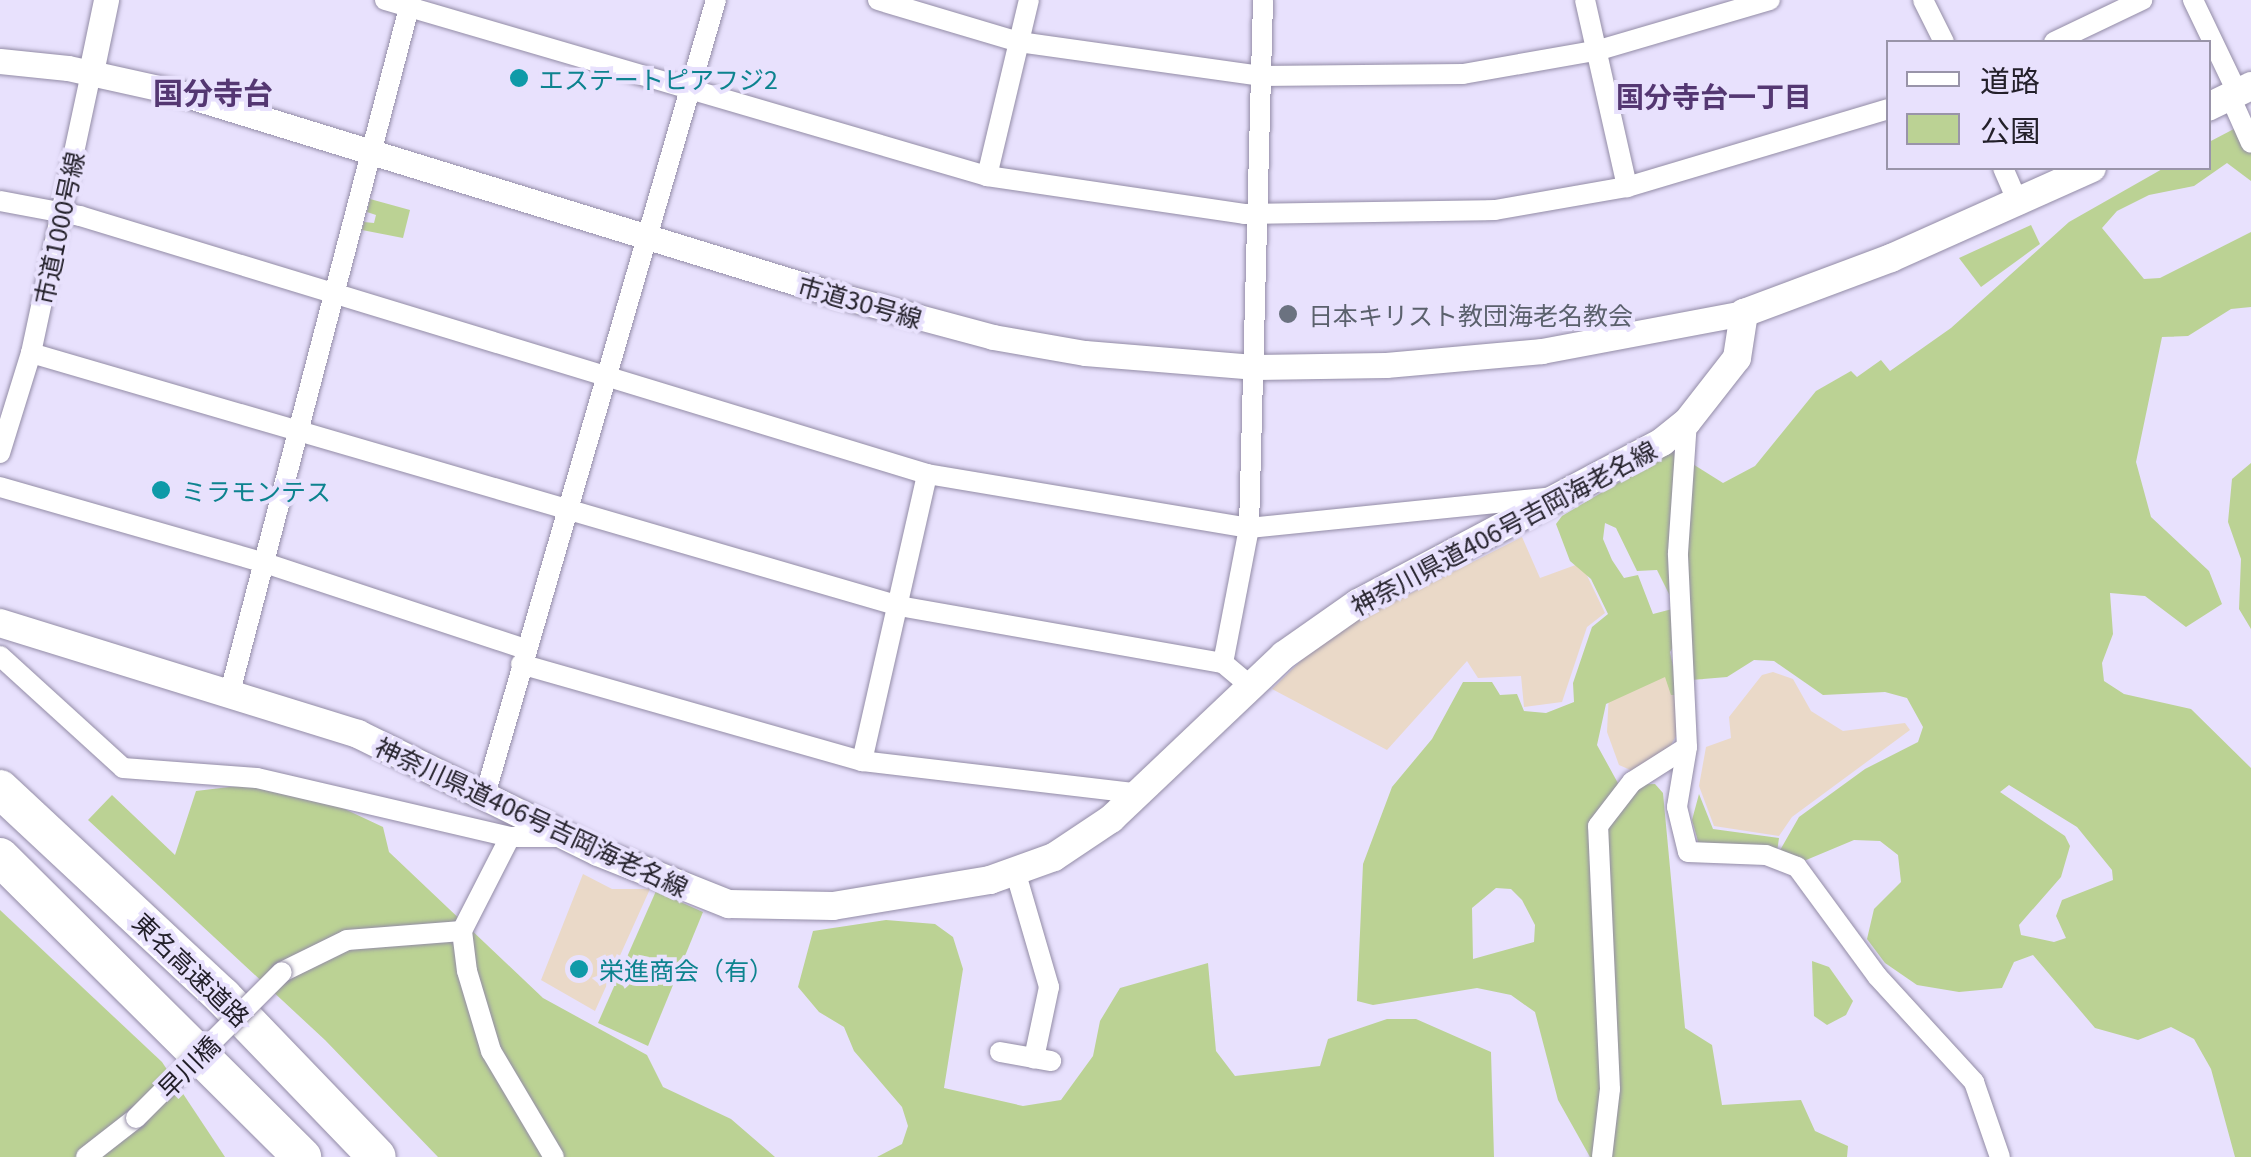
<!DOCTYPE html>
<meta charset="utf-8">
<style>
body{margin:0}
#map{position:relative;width:2251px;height:1157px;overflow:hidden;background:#e8e1fd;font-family:Georgia,"Noto Sans JP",serif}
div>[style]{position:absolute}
.industrial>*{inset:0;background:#ead9c8}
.green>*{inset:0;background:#bbd294}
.roads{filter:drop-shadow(0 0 2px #938ca6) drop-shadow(0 0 2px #938ca6)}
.minor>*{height:20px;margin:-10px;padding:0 10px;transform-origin:10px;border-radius:10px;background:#fff}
.tertiary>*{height:25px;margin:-12.5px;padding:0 12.5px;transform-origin:12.5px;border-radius:12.5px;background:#fff}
.secondary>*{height:28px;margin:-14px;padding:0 14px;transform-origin:14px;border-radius:14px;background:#fff}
.motorway>*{height:38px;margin:-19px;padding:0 19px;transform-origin:19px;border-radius:19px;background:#fff}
.bridges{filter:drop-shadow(0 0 2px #938ca6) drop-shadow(0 0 2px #938ca6)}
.minor-bridge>*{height:20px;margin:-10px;padding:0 10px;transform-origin:10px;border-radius:10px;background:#fff}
.dots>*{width:28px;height:28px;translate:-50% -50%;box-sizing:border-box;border:5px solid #e8e1fd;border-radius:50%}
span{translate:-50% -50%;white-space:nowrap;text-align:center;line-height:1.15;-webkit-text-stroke:8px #e8e1fd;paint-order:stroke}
.culture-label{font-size:25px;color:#0d838f}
.left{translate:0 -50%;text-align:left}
.street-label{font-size:25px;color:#23202a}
.worship-label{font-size:25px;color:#5b616d}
.neighbourhood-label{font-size:28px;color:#543772;font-weight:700}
.quarter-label{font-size:30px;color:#543772;font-weight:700}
.legend{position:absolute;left:1886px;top:40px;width:325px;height:130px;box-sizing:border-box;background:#e8e1fd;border:2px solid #9994a9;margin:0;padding:12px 18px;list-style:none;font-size:30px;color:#23202a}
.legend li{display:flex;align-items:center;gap:20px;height:50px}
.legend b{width:50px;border:2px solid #9994a9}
</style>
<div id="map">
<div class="industrial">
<i style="clip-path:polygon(1522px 537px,1540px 578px,1581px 563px,1605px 613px,1587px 627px,1562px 702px,1524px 707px,1521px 676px,1478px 678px,1467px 661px,1387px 750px,1272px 689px,1319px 643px,1354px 622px)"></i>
<i style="clip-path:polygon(1619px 668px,1676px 674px,1676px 736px,1665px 756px,1635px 772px,1619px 765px,1607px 732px,1609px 691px)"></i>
<i style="clip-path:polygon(1773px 672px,1793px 679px,1811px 711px,1843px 731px,1905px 723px,1910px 730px,1792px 817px,1779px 836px,1714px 826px,1699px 786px,1706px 747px,1731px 738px,1729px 717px,1762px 675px)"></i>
<i style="clip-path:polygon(583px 874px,612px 889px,650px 889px,595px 1011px,541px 980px)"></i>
</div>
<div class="green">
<i style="clip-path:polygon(evenodd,2251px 120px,2251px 181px,2227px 163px,2194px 186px,2149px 195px,2117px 211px,2102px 228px,2144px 279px,2160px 278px,2251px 232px,2251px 307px,2231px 309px,2188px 336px,2162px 337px,2136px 462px,2151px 517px,2209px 571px,2222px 604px,2186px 627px,2145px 596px,2110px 593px,2113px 634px,2102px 663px,2104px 681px,2124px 694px,2191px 709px,2251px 768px,2251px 1157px,2235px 1157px,2211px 1069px,2194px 1039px,2171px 1027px,2138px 1040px,2095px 1028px,2033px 955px,2014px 962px,2002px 988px,1959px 992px,1917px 985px,1885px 963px,1867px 939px,1874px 909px,1901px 882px,1898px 855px,1880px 841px,1854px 840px,1799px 863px,1779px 852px,1799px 817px,1865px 769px,1918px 742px,1923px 727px,1907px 698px,1885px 692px,1823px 695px,1774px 661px,1754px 660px,1727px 677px,1691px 680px,1678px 639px,1670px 652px,1679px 695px,1671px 695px,1665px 677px,1606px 704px,1597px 745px,1619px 785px,1655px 784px,1663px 793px,1685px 1028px,1712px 1045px,1722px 1105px,1801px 1100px,1815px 1131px,1848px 1146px,1847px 1157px,1590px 1157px,1558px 1100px,1535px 1012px,1511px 995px,1477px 988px,1373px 1005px,1357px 1001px,1363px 864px,1392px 787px,1432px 739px,1463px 682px,1492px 682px,1500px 695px,1517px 694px,1524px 711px,1546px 713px,1574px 702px,1573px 683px,1592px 627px,1608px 614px,1591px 579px,1570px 561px,1556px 524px,1562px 516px,1672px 451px,1723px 483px,1755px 466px,1816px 391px,1851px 371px,1857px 377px,1881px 360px,1890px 371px,1951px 328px,2069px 222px,2164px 168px,2208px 168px,2209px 142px,2251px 120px,1605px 523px,1616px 528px,1637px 571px,1657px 570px,1676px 608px,1653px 614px,1638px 575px,1624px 578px,1612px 560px,1603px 539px,1605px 523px,2251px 120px,2009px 785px,2077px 827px,2112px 870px,2113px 880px,2062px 900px,2056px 916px,2066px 938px,2054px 942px,2021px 935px,2019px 925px,2061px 877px,2070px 846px,2065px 836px,2000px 792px,2009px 785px,2251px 120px,1496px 888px,1511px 889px,1522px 900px,1535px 925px,1534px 942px,1473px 959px,1472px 908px,1496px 888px)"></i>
<i style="clip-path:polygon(370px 199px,410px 210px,403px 238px,362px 230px,364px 222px,374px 223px,376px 215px,367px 212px)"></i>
<i style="clip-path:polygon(2031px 225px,2040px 244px,1981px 287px,1959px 258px)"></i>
<i style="clip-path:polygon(2251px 463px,2251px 629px,2239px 609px,2241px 559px,2228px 522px,2232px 479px)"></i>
<i style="clip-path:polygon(254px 784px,317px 796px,383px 827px,389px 852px,543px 998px,647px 1055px,663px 1087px,731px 1119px,775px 1157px,438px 1157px,325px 1040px,88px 820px,112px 795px,175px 855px,196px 791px)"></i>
<i style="clip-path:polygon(1699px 794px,1713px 829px,1779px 838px,1777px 852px,1699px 845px,1692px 820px)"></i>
<i style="clip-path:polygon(656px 891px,703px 912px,648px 1046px,598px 1023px)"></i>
<i style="clip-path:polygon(0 910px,162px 1062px,225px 1157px,0 1157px)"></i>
<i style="clip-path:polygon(886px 920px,935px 924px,953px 937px,963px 969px,944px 1088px,1023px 1106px,1061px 1100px,1093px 1056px,1100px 1021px,1120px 988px,1208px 963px,1216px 1051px,1235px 1076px,1320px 1066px,1328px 1039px,1387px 1019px,1416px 1019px,1491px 1052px,1494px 1157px,877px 1157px,902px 1144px,908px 1126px,902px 1107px,854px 1051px,844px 1027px,819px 1012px,798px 987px,813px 931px)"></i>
<i style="clip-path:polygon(1812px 961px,1829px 967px,1853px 1001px,1846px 1015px,1827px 1025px,1814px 1016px)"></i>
</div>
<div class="roads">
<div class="minor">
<i style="left:385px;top:0;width:627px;rotate:16.3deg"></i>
<i style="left:987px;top:176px;width:260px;rotate:8.4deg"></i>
<i style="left:1244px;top:214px;width:251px;rotate:-0.9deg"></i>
<i style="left:1495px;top:210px;width:134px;rotate:-9.9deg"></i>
<i style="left:1627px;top:187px;width:272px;rotate:-16.6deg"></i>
<i style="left:878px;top:0;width:147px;rotate:16.6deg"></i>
<i style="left:1019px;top:42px;width:244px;rotate:8deg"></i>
<i style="left:1261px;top:76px;width:202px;rotate:-0.6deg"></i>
<i style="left:1463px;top:74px;width:138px;rotate:-10deg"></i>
<i style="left:1599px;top:50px;width:178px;rotate:-16.3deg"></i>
<i style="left:1585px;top:0;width:192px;rotate:77.3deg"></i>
<i style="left:1923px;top:0;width:47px;rotate:63.4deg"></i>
<i style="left:2193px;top:0;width:102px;rotate:64.4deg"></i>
<i style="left:2054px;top:42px;width:98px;rotate:-25.5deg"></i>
<i style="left:2230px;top:96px;width:51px;rotate:65.9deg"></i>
<i style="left:2003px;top:168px;width:40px;rotate:66.6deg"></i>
<i style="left:987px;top:176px;width:181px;rotate:-76.6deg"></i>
<i style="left:0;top:201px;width:81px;rotate:10.6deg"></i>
<i style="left:80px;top:216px;width:885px;rotate:16.94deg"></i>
<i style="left:927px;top:474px;width:326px;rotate:9.5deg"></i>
<i style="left:1249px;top:528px;width:305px;rotate:-5.8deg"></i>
<i style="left:31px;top:353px;width:904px;rotate:16.25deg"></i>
<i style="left:899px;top:606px;width:329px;rotate:10deg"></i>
<i style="left:1223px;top:663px;width:35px;rotate:40deg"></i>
<i style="left:0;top:453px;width:105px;rotate:-72.8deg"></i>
<i style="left:31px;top:353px;width:287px;rotate:-77.9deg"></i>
<i style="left:0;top:487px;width:276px;rotate:16deg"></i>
<i style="left:265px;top:563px;width:274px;rotate:18.3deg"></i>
<i style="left:0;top:656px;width:166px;rotate:42.3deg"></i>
<i style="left:123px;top:768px;width:134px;rotate:4.3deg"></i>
<i style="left:257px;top:778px;width:260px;rotate:13.1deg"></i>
<i style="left:510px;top:837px;width:51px"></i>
<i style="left:1223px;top:663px;width:137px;rotate:-79.1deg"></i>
<i style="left:1249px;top:528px;width:528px;rotate:-88.48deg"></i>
<i style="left:521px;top:664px;width:355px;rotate:15.9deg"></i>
<i style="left:862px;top:761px;width:282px;rotate:6.7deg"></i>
<i style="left:230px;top:692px;width:715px;rotate:-75.34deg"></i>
<i style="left:1687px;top:747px;width:61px;rotate:99.5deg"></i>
<i style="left:1677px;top:807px;width:46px;rotate:76.3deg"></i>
<i style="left:1688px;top:852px;width:78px;rotate:2.2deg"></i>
<i style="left:1766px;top:855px;width:33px;rotate:21deg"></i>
<i style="left:1797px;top:867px;width:135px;rotate:53.7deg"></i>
<i style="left:1877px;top:976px;width:144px;rotate:47.5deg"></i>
<i style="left:1974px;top:1082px;width:79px;rotate:70.9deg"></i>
<i style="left:862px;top:761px;width:294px;rotate:-77.2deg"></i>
<i style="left:485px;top:795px;width:828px;rotate:-73.8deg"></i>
<i style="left:510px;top:837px;width:106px;rotate:117.1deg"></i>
<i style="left:462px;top:931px;width:40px;rotate:82.9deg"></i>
<i style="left:467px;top:971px;width:84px;rotate:73.3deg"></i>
<i style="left:491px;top:1051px;width:123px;rotate:59.3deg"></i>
<i style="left:1016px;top:874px;width:118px;rotate:73.7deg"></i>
<i style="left:1049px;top:987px;width:73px;rotate:101.9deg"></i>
<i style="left:282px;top:972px;width:72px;rotate:-26.2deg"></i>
<i style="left:347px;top:940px;width:115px;rotate:-4.5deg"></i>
<i style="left:1000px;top:1052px;width:52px;rotate:10deg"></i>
<i style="left:86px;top:1157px;width:63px;rotate:-38deg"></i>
<i style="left:1602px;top:1157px;width:68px;rotate:-83.3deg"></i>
<i style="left:1610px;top:1089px;width:263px;rotate:-92.6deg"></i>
<i style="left:1598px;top:826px;width:56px;rotate:-52.3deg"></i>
<i style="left:1632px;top:782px;width:65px;rotate:-32.5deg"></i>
<i style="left:1687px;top:747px;width:194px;rotate:-92.7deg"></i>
<i style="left:1678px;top:553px;width:131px;rotate:-86.1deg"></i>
</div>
<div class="tertiary">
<i style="left:0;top:61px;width:68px;rotate:5.9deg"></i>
<i style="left:68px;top:68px;width:111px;rotate:12.5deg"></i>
<i style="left:176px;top:92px;width:687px;rotate:17.09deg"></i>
<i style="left:833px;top:294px;width:166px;rotate:15deg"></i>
<i style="left:993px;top:337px;width:93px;rotate:9.9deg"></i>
<i style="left:1085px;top:353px;width:172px;rotate:4.7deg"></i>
<i style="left:1256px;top:367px;width:130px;rotate:-0.9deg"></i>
<i style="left:1386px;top:365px;width:157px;rotate:-5.1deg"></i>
<i style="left:1542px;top:351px;width:206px;rotate:-10.7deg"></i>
<i style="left:91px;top:72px;width:74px;rotate:-78.2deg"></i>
</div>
<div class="secondary">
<i style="left:2208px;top:107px;width:48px;rotate:-26deg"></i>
<i style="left:0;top:623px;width:375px;rotate:17.2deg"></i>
<i style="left:358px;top:734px;width:267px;rotate:26.2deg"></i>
<i style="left:598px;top:852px;width:141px;rotate:21.7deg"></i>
<i style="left:729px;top:904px;width:104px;rotate:1.1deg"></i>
<i style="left:833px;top:906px;width:159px;rotate:-9.4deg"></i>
<i style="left:990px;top:880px;width:68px;rotate:-19.8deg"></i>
<i style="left:1054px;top:857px;width:69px;rotate:-33.7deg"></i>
<i style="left:1111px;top:819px;width:238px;rotate:-43.5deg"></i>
<i style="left:1284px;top:655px;width:90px;rotate:-35.1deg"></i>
<i style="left:1358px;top:603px;width:344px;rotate:-27.9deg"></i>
<i style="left:1662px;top:442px;width:32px;rotate:-39deg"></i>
<i style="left:1687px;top:422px;width:81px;rotate:-52deg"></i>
<i style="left:1737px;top:358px;width:46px;rotate:-81.2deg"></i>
<i style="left:1744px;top:313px;width:157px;rotate:-20.5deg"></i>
<i style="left:1891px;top:258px;width:220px;rotate:-24.1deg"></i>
</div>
<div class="motorway">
<i style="left:0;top:789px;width:304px;rotate:43deg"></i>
<i style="left:222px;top:996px;width:223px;rotate:46.1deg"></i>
<i style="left:0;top:857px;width:426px;rotate:44.8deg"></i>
</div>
</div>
<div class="bridges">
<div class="minor-bridge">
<i style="left:136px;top:1118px;width:206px;rotate:-45deg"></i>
</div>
</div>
<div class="dots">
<i style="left:519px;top:78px;background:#0f9aa8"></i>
<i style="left:1288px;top:314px;background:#6b7280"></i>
<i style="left:161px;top:490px;background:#0f9aa8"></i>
<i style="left:579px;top:969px;background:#0f9aa8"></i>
</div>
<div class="culture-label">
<span class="left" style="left:539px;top:78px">エステートピアフジ2</span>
<span class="left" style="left:181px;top:490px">ミラモンテス</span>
<span class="left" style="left:599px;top:969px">栄進商会（有）</span>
</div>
<div class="street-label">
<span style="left:58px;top:228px;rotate:-78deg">市道1000号線</span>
<span style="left:860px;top:301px;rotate:16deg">市道30号線</span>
<span style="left:1503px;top:527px;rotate:-28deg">神奈川県道406号吉岡海老名線</span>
<span style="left:532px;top:816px;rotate:25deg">神奈川県道406号吉岡海老名線</span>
<span style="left:192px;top:969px;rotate:44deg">東名高速道路</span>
<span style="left:188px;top:1066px;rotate:-45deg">早川橋</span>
</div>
<div class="worship-label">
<span class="left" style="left:1308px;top:314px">日本キリスト教団海老名教会</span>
</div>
<div class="neighbourhood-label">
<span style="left:1714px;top:95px">国分寺台一丁目</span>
</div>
<div class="quarter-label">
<span style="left:213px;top:91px">国分寺台</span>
</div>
<ul class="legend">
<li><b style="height:12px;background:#fff"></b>道路</li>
<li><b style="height:28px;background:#bbd294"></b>公園</li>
</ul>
</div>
